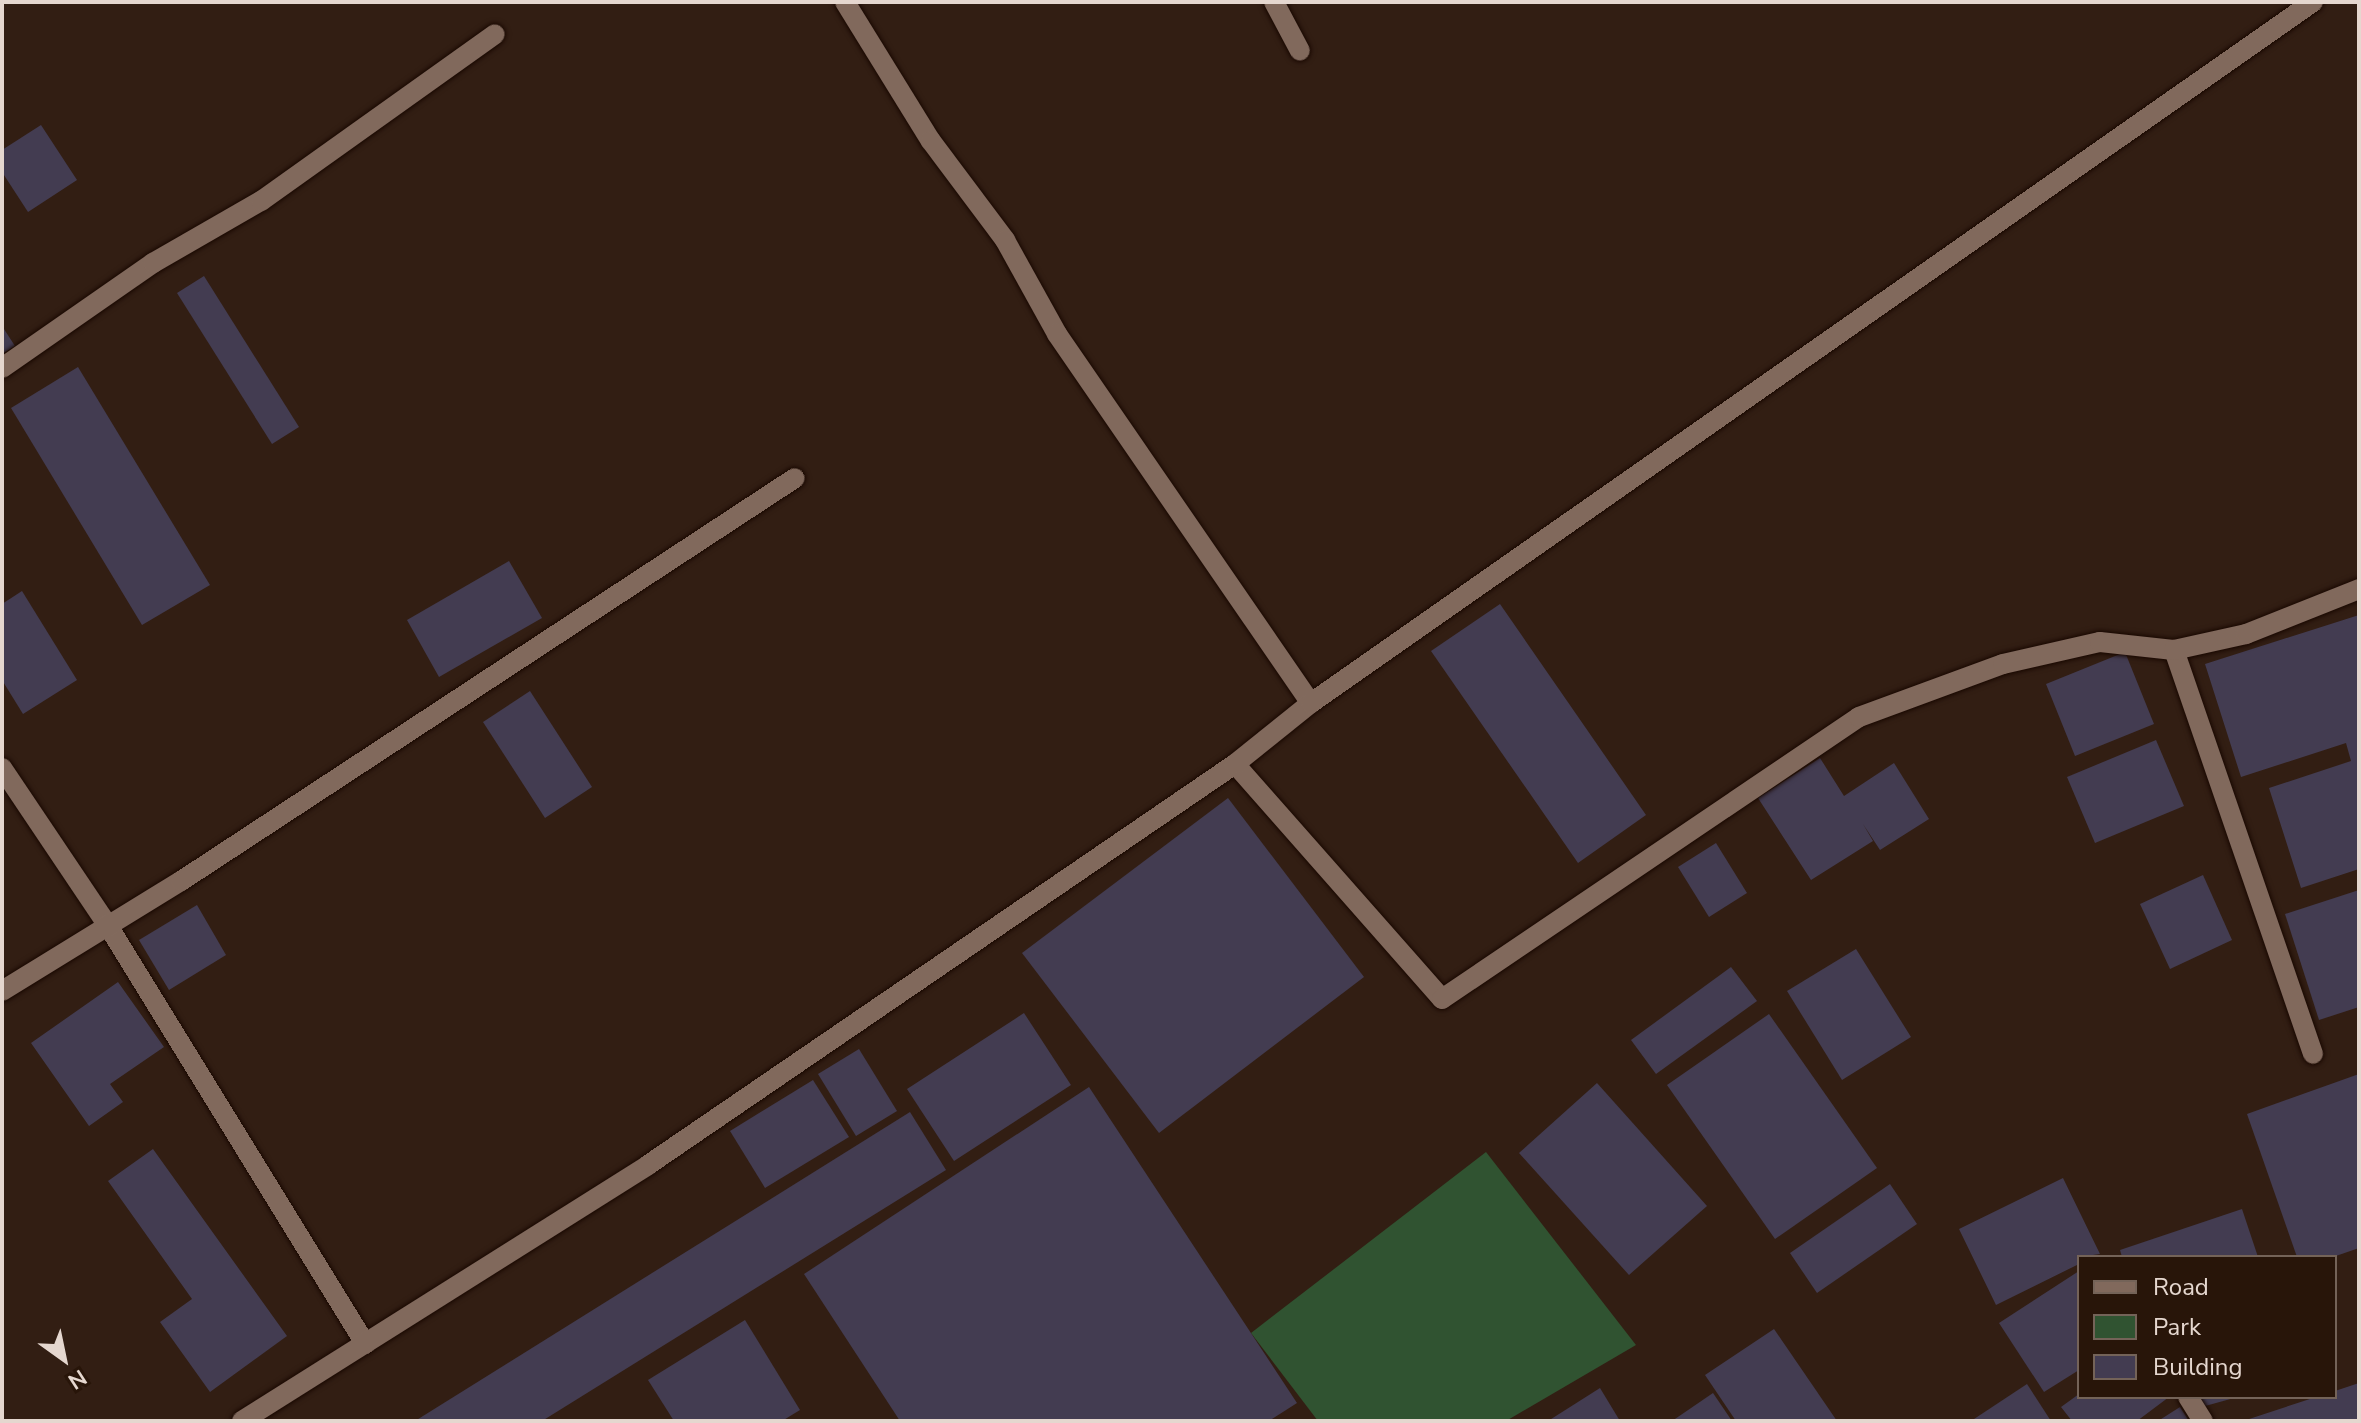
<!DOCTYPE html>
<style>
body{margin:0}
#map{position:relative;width:2361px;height:1423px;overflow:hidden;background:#321e13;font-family:"Nunito Sans",sans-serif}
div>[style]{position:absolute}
.green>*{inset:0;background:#305331}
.building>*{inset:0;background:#433c51}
.roads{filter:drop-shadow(0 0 2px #190801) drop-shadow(0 0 2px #190801)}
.minor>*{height:20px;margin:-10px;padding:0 10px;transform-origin:10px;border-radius:10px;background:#81695c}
span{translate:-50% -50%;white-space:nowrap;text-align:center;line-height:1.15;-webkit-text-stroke:6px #281509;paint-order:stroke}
.frame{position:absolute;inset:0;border:4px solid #e5d7cf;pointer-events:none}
.legend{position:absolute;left:2077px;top:1255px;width:260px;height:144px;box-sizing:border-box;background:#281509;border:2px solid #746358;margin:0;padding:10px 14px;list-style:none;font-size:24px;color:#e5d7cf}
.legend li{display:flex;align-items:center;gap:16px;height:40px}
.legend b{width:40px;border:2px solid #746358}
.north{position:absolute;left:24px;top:1319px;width:80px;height:80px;-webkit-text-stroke:6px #281509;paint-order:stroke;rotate:147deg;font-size:22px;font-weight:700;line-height:32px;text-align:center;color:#e5d7cf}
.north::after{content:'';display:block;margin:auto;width:28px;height:36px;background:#e5d7cf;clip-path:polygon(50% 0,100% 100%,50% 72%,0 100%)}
</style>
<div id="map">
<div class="green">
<i style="clip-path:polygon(1486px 1152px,1636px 1345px,1506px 1421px,1318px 1421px,1251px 1333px)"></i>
</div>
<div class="building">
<i style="clip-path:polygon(41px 125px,77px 180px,28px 212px,2px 172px,2px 150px)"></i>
<i style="clip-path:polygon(204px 276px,299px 427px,272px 444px,177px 293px)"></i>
<i style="clip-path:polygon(2px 326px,15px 346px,2px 354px)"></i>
<i style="clip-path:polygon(78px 367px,210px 585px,142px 625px,11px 408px)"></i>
<i style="clip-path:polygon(509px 561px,542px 618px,439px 677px,407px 620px)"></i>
<i style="clip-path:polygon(22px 591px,77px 680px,23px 714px,2px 680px,2px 604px)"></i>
<i style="clip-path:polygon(1500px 604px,1646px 815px,1578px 863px,1431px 651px)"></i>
<i style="clip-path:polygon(2359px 615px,2359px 869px,2301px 888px,2269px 788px,2351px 761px,2346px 743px,2241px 777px,2205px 664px)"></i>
<i style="clip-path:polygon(2125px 652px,2154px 724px,2075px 756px,2046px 684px)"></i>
<i style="clip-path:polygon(530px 691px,592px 787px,545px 818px,483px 722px)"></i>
<i style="clip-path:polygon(2156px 740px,2184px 806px,2095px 843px,2067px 777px)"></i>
<i style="clip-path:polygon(1820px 758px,1844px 796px,1894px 763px,1929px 819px,1880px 850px,1863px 824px,1873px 841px,1811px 880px,1758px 798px)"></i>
<i style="clip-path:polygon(1228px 798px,1364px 977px,1159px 1133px,1022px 953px)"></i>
<i style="clip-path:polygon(1716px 843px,1747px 893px,1709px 917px,1678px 867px)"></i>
<i style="clip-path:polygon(2203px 875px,2232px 940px,2170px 969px,2140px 904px)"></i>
<i style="clip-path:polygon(2359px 890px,2359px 1007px,2319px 1020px,2285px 914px)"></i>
<i style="clip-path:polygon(197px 905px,226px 955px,169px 990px,139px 940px)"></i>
<i style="clip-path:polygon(1856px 949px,1911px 1037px,1842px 1080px,1787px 991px)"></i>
<i style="clip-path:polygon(1731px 967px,1757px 1001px,1656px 1074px,1631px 1040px)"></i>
<i style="clip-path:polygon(118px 982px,164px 1047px,110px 1084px,123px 1102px,89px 1126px,31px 1043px)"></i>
<i style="clip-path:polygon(1024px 1013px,1071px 1085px,954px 1161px,907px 1089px)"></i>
<i style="clip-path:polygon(1769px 1014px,1877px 1168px,1775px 1239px,1667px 1085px)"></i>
<i style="clip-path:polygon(859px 1049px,897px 1111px,856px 1136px,818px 1074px)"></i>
<i style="clip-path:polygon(2359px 1074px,2359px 1248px,2333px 1257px,2297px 1257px,2247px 1114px)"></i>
<i style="clip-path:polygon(813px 1080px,849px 1137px,765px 1188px,730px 1131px)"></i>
<i style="clip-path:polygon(1597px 1083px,1707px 1206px,1629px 1275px,1519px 1153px)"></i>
<i style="clip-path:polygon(1089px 1087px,1297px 1403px,1269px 1421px,900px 1421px,804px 1274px)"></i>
<i style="clip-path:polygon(910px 1112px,946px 1170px,542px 1421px,415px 1421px)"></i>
<i style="clip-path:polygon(153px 1149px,287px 1336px,210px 1392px,160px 1322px,192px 1299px,108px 1181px)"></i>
<i style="clip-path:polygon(2063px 1178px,2100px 1254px,2079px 1257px,2079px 1264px,1996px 1305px,1959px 1229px)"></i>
<i style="clip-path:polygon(1890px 1184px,1917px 1224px,1817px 1293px,1790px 1253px)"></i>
<i style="clip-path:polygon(2242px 1209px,2258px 1257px,2122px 1257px,2120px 1250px)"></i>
<i style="clip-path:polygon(2079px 1271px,2079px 1370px,2044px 1392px,1999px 1323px)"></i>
<i style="clip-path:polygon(745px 1320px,800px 1410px,782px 1421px,674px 1421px,648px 1380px)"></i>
<i style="clip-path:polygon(1774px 1329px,1837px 1421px,1736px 1421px,1705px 1375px)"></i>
<i style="clip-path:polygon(2359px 1383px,2359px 1421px,2243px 1421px,2316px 1397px,2335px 1397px,2335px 1391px)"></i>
<i style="clip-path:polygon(2027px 1384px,2051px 1421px,1971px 1421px)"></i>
<i style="clip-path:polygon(1600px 1388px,1620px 1421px,1548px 1421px)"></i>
<i style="clip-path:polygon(1713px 1393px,1732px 1421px,1672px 1421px)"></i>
<i style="clip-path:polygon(2079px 1394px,2079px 1397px,2169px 1397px,2137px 1421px,2072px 1421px,2061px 1407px)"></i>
<i style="clip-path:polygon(2195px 1397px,2233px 1397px,2234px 1398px,2198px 1408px)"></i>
<i style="clip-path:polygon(2180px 1407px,2189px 1421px,2158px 1421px)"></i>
</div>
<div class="roads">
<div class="minor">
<i style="left:845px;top:2px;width:163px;rotate:58.3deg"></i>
<i style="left:931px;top:141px;width:124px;rotate:53.2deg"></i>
<i style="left:1005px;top:240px;width:107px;rotate:61deg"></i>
<i style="left:1057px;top:334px;width:448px;rotate:55.5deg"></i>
<i style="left:1274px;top:2px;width:55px;rotate:62deg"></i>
<i style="left:2px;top:368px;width:184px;rotate:-34.8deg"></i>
<i style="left:153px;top:263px;width:125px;rotate:-29.9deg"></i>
<i style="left:261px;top:201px;width:287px;rotate:-35.5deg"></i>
<i style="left:2174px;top:650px;width:427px;rotate:71deg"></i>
<i style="left:1235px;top:764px;width:313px;rotate:48.6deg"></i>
<i style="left:1442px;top:999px;width:503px;rotate:-34.07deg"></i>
<i style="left:1859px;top:717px;width:153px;rotate:-20.2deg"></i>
<i style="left:2003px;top:664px;width:99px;rotate:-12.8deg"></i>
<i style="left:2100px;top:642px;width:74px;rotate:6.2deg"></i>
<i style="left:2174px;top:650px;width:74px;rotate:-12.5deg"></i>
<i style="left:2246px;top:634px;width:122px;rotate:-21.7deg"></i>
<i style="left:2px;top:768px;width:188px;rotate:56.1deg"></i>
<i style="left:107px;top:924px;width:493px;rotate:58.4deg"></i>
<i style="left:2px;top:991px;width:210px;rotate:-31.6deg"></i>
<i style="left:181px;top:881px;width:734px;rotate:-33.28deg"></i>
<i style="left:2188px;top:1397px;width:28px;rotate:58deg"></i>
<i style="left:242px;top:1421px;width:480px;rotate:-32.2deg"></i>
<i style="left:648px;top:1165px;width:711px;rotate:-34.34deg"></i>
<i style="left:1235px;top:764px;width:97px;rotate:-38.8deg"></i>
<i style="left:1311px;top:703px;width:1223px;rotate:-34.98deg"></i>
</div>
</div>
<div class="frame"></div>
<ul class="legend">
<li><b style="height:10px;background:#81695c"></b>Road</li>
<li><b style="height:22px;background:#305331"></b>Park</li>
<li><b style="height:22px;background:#433c51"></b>Building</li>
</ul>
<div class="north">N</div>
</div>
